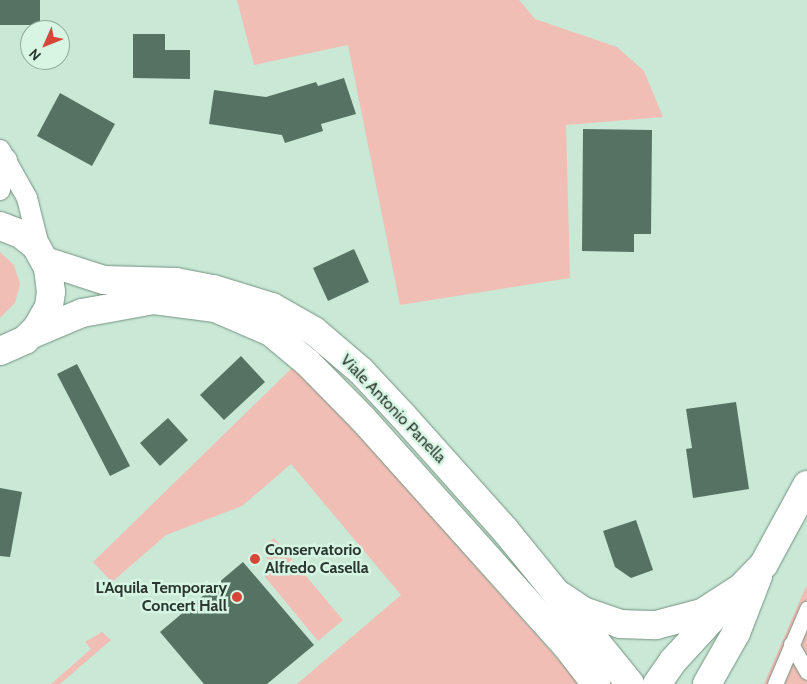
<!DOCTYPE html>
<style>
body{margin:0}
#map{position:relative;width:807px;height:684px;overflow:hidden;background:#c9e8d6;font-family:Cabin,sans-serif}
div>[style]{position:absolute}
.green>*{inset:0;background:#f1beb5}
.building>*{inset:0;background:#567263}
.roads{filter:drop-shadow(0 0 1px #749180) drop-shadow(0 0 1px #749180)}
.pedestrian>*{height:15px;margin:-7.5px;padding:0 7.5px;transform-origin:7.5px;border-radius:7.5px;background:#fff}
.minor>*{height:20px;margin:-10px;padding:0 10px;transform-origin:10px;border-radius:10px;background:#fff}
.secondary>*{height:28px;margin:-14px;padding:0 14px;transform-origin:14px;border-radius:14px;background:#fff}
.primary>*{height:28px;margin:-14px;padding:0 14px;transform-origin:14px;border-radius:14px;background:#fff}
.dots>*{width:14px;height:14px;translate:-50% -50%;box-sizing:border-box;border:2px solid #d6f5e3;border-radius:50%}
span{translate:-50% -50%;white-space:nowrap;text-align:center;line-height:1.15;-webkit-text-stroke:5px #d6f5e3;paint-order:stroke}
.street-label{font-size:16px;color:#2a362f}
.poi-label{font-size:16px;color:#2a362f;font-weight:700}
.left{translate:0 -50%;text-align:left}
.right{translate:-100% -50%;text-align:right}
.north{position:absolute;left:20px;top:20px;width:50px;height:50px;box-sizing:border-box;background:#d6f5e3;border:1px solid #91a99b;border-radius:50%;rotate:226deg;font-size:14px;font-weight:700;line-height:20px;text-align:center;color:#2a362f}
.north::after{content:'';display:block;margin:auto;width:18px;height:22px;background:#d44739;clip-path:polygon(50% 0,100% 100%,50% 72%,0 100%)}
</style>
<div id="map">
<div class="green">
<i style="clip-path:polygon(237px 0,519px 0,535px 19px,617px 47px,644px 71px,663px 117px,566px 125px,570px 278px,400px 305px,348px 45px,254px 65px)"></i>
<i style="clip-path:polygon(0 252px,14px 265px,20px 284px,15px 303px,0 318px)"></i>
<i style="clip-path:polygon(293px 367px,368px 445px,580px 684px,297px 684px,401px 595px,291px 464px,242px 506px,166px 535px,112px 582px,93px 562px)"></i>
<i style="clip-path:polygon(274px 538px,343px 620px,318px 641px,265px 577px,269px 542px)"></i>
<i style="clip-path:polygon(807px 586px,807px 684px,764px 684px,804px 591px)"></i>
<i style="clip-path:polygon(102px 632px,111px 640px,60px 684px,51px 684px,91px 649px,85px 642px)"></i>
</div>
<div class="building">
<i style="clip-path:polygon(0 0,40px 0,40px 25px,0 25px)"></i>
<i style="clip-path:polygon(133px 34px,165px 34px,165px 50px,190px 50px,190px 79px,133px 78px)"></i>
<i style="clip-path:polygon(344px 78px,356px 114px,321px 124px,323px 131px,285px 143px,282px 135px,209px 124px,214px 90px,266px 97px,316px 82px,318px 86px)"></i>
<i style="clip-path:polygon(60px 93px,115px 124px,92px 166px,37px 136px)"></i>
<i style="clip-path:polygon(583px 129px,652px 130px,651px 234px,634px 234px,634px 252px,582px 251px)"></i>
<i style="clip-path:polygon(354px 249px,369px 282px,328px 301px,313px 268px)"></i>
<i style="clip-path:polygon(241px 356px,265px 382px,224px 420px,200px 395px)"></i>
<i style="clip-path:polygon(77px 364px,130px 466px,110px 476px,57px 374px)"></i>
<i style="clip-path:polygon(736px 402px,749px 489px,693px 498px,686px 449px,692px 448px,686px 409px)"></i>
<i style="clip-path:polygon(168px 418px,188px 440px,160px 466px,140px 443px)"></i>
<i style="clip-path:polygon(0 488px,22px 492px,10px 557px,0 556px)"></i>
<i style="clip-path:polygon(636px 520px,653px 570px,631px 578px,615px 567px,603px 531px)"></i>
<i style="clip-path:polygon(243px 562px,314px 645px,267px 684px,204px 684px,160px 632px)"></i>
</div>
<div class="roads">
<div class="pedestrian">
<i style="left:791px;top:644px;width:32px;rotate:60deg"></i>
<i style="left:775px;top:684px;width:82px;rotate:-66.9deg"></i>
</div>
<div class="minor">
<i style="left:0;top:150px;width:55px;rotate:60.6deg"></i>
<i style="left:27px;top:198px;width:58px;rotate:76deg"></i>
<i style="left:0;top:190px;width:31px;rotate:-77deg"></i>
</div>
<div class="secondary">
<i style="left:561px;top:596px;width:27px;rotate:34deg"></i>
<i style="left:583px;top:611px;width:39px;rotate:19deg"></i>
<i style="left:620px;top:624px;width:36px;rotate:2deg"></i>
<i style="left:656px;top:625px;width:48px;rotate:-14.6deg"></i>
<i style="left:702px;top:613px;width:46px;rotate:-32.7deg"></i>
<i style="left:741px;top:588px;width:33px;rotate:-46deg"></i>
<i style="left:764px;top:564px;width:90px;rotate:-61.4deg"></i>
<i style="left:657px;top:684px;width:28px;rotate:-55deg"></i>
<i style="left:673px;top:661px;width:71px;rotate:-47.3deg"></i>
<i style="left:707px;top:684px;width:59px;rotate:-60.4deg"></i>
<i style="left:736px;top:633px;width:61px;rotate:-68.9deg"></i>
</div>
<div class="primary">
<i style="left:0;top:226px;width:22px;rotate:21deg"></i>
<i style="left:21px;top:234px;width:19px;rotate:39deg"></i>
<i style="left:36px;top:246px;width:25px;rotate:61deg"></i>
<i style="left:48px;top:268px;width:24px;rotate:83deg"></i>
<i style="left:51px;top:292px;width:15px;rotate:98deg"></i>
<i style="left:49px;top:307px;width:24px;rotate:120deg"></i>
<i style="left:37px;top:328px;width:17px;rotate:135deg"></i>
<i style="left:25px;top:340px;width:27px;rotate:156deg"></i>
<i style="left:45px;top:261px;width:62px;rotate:17.9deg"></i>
<i style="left:104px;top:280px;width:72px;rotate:1.6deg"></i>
<i style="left:176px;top:282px;width:38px;rotate:11deg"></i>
<i style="left:213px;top:289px;width:62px;rotate:17deg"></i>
<i style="left:272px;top:307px;width:48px;rotate:29.7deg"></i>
<i style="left:314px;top:331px;width:62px;rotate:40.4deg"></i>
<i style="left:361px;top:371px;width:63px;rotate:46.9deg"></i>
<i style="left:404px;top:417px;width:152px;rotate:48.2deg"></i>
<i style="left:505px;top:530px;width:198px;rotate:50.9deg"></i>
<i style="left:32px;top:334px;width:54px;rotate:-22.8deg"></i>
<i style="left:82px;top:313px;width:73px;rotate:-10.2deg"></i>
<i style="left:154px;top:300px;width:62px;rotate:7.5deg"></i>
<i style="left:215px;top:308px;width:61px;rotate:23.2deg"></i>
<i style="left:271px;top:332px;width:48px;rotate:40deg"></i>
<i style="left:308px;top:363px;width:78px;rotate:45.5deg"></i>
<i style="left:363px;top:419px;width:302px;rotate:48.1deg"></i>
<i style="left:565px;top:644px;width:51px;rotate:52.2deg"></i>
</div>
</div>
<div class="dots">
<i style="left:255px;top:559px;background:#d44739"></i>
<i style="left:237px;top:597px;background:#d44739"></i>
</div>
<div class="street-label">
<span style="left:393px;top:409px;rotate:46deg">Viale Antonio Panella</span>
</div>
<div class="poi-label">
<span class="left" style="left:265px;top:559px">Conservatorio<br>Alfredo Casella</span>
<span class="right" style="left:227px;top:597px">L'Aquila Temporary<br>Concert Hall</span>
</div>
<div class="north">N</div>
</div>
